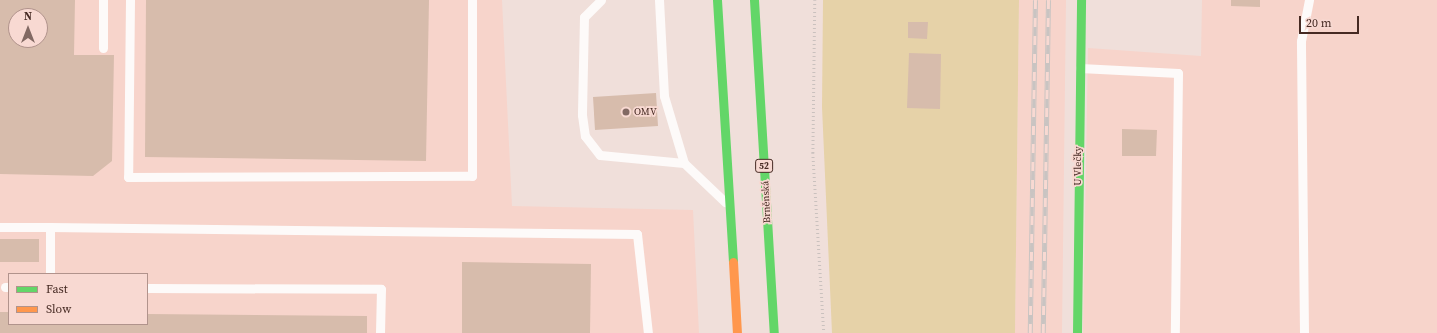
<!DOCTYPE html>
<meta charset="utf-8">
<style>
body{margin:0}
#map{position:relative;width:1437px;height:333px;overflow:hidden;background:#f0dfda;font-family:"Source Serif 4",serif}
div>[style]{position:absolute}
.built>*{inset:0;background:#f7d4cb}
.green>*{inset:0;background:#e6d2a8}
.building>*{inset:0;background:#d7bcac}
.path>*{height:2.5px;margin-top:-1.25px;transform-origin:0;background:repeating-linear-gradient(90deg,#cac1be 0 1px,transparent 0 4px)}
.lane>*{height:9px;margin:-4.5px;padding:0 4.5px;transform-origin:4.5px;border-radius:4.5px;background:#fdfaf9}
.fast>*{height:9px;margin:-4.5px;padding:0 4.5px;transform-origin:4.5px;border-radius:4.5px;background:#63d668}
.slow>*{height:9px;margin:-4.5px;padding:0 4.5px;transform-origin:4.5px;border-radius:4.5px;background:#ff974d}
.rail>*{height:4.5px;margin-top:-2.25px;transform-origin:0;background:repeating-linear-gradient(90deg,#f8d9d2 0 9px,#c9c4c2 0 18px);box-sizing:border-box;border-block:1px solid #c9c4c2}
.dots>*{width:11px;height:11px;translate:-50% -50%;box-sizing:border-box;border:2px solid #f8d9d2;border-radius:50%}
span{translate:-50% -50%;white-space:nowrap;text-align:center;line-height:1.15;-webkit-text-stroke:3.5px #f8d9d2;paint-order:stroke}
.shield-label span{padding:1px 3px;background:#f8d9d2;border:1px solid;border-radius:3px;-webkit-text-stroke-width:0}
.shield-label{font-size:9px;color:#462a23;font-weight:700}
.poi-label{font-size:10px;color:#462a23}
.left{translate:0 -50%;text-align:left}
.street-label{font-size:10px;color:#462a23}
.legend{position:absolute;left:8px;top:273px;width:140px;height:52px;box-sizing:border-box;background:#f8d9d2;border:1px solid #b1938c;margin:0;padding:5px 7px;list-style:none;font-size:12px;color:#462a23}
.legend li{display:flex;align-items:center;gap:8px;height:20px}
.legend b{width:20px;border:1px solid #b1938c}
.north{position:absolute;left:8px;top:8px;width:40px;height:40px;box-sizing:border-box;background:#f8d9d2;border:1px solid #b1938c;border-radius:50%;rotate:0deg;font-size:11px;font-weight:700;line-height:16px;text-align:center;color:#462a23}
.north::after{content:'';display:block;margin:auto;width:14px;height:18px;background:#826963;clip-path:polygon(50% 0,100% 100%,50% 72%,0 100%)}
.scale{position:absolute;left:1299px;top:16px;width:60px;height:18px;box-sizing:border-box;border:2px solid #462a23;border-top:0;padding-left:5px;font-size:12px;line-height:14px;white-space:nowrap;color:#462a23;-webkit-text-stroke:3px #f8d9d2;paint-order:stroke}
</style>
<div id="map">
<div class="built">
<i style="clip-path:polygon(evenodd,0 0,502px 0,512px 206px,693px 210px,699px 333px,0 333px,0 0,16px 16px,40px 16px,40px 40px,16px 40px,16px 16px,0 0,9px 274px,147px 274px,147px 324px,9px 324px,9px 274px)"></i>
<i style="clip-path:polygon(1019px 0,1066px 0,1062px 333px,1015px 333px)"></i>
<i style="clip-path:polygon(1202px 0,1437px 0,1437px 333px,1083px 333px,1088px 48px,1201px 56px)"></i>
</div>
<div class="green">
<i style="clip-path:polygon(823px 0,1019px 0,1015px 333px,832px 333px,822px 107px)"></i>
</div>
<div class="building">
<i style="clip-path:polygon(evenodd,0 0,75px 0,74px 55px,114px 55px,112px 161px,93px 176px,0 174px,0 0,16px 16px,40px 16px,40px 40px,16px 40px,16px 16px)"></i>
<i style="clip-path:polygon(146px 0,429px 0,426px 161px,145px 157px)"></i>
<i style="clip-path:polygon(1231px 0,1260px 0,1260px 7px,1231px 6px)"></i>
<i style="clip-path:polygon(908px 22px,928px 22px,927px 39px,908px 38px)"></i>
<i style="clip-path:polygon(909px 53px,941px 54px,940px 109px,907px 108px)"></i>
<i style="clip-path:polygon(656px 93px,658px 126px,595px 130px,593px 97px)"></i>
<i style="clip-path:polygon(1122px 129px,1157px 130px,1156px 156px,1122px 156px)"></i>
<i style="clip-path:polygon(0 239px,39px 239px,39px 262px,0 262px)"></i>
<i style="clip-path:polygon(462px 262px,591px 264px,590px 333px,462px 333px)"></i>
<i style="clip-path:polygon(0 312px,9px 312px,9px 324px,147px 324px,147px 314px,367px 316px,367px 333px,0 333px)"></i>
</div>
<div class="path">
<i style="left:815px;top:0;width:153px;rotate:90.7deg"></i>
<i style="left:813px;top:153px;width:180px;rotate:86.5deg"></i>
</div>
<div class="lane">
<i style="left:103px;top:0;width:48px;rotate:90deg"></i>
<i style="left:130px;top:0;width:177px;rotate:90.6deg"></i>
<i style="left:128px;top:177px;width:344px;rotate:-0.2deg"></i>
<i style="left:472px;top:176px;width:176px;rotate:-90deg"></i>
<i style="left:601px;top:0;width:24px;rotate:135deg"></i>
<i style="left:584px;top:17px;width:98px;rotate:91.2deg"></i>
<i style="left:582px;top:115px;width:21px;rotate:82deg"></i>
<i style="left:585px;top:136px;width:24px;rotate:52deg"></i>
<i style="left:600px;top:155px;width:84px;rotate:5.4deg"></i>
<i style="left:659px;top:0;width:96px;rotate:87deg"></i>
<i style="left:664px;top:96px;width:70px;rotate:73.4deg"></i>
<i style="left:684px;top:163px;width:57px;rotate:43.6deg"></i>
<i style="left:1080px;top:68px;width:98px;rotate:2.9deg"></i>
<i style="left:1178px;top:73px;width:260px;rotate:90.7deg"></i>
<i style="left:0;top:227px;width:50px"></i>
<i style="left:50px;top:227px;width:47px;rotate:90deg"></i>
<i style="left:50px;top:227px;width:587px;rotate:0.68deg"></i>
<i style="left:637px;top:234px;width:100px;rotate:83.7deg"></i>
<i style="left:5px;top:287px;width:4px"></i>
<i style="left:147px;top:288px;width:234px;rotate:0.2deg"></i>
<i style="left:381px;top:289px;width:44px;rotate:91.3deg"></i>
<i style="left:1304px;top:333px;width:292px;rotate:-90.6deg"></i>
<i style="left:1301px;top:41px;width:42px;rotate:-79deg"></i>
</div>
<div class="fast">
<i style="left:717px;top:0;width:262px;rotate:86.5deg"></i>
<i style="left:754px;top:0;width:334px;rotate:86.6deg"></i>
<i style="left:1077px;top:333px;width:333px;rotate:-89.3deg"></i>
</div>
<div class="slow">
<i style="left:733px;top:262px;width:71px;rotate:86.8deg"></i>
</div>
<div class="rail">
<i style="left:1030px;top:333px;width:333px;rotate:-89.1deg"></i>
<i style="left:1043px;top:333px;width:333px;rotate:-89.1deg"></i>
</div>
<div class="dots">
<i style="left:626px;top:112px;background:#826963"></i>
</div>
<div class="shield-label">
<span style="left:764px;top:166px">52</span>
</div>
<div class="poi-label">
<span class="left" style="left:634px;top:112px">OMV</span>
</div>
<div class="street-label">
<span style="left:1078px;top:166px;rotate:-90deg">U Vlečky</span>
<span style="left:766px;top:202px;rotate:-93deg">Brněnská</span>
</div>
<ul class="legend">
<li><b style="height:5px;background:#63d668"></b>Fast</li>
<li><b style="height:5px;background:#ff974d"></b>Slow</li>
</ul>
<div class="north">N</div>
<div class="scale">20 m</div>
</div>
